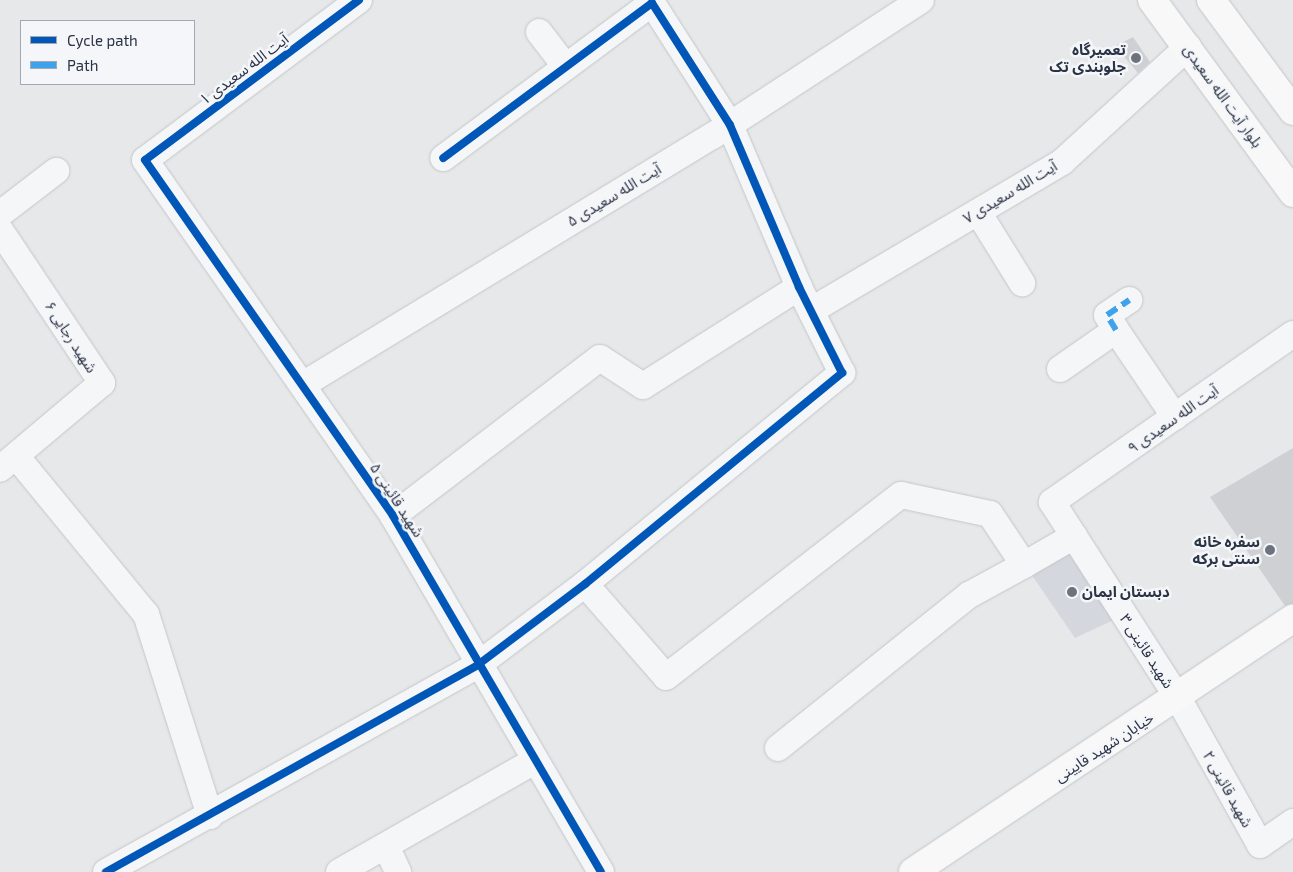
<!DOCTYPE html>
<meta charset="utf-8">
<style>
body{margin:0}
#map{position:relative;width:1293px;height:872px;overflow:hidden;background:#e6e8ea;font-family:"Exo 2","Noto Sans Arabic",sans-serif}
div>[style]{position:absolute}
.built>*{inset:0;background:#d4d7dd}
.building>*{inset:0;background:#ced0d3}
.roads{filter:drop-shadow(0 0 1px #c4c6c8) drop-shadow(0 0 1px #c4c6c8)}
.street>*{height:26px;margin:-13px;padding:0 13px;transform-origin:13px;border-radius:13px;background:#f5f6f7}
.secondary>*{height:28px;margin:-14px;padding:0 14px;transform-origin:14px;border-radius:14px;background:#f8f8f8}
.quiet>*{height:6px;margin-top:-3px;transform-origin:0;background:repeating-linear-gradient(90deg,#3ea3ec 0 12px,transparent 0 18px)}
.cycleway>*{height:8px;margin:-4px;padding:0 4px;transform-origin:4px;border-radius:4px;background:#0057b8}
.dots>*{width:14px;height:14px;translate:-50% -50%;box-sizing:border-box;border:2px solid #f4f6f9;border-radius:50%}
span{translate:-50% -50%;white-space:nowrap;text-align:center;line-height:1.15;-webkit-text-stroke:5px #f4f6f9;paint-order:stroke}
.poi-label{font-size:15px;color:#2b3445;font-weight:700}
.right{translate:-100% -50%;text-align:right}
.left{translate:0 -50%;text-align:left}
.street-label{font-size:15px;color:#2b3445}
.legend{position:absolute;left:20px;top:20px;width:175px;height:65px;box-sizing:border-box;background:#f4f6f9;border:1px solid #a4a8b1;margin:0;padding:6px 9px;list-style:none;font-size:15px;color:#2b3445}
.legend li{display:flex;align-items:center;gap:10px;height:25px}
.legend b{width:25px;border:1px solid #a4a8b1}
</style>
<div id="map">
<div class="built">
<i style="clip-path:polygon(1070px 546px,1118px 618px,1075px 638px,1025px 565px)"></i>
</div>
<div class="building">
<i style="clip-path:polygon(1133px 37px,1150px 62px,1138px 73px,1115px 46px)"></i>
<i style="clip-path:polygon(1293px 448px,1293px 604px,1285px 606px,1210px 497px)"></i>
</div>
<div class="roads">
<div class="street">
<i style="left:359px;top:0;width:267px;rotate:143.2deg"></i>
<i style="left:145px;top:160px;width:434px;rotate:55.1deg"></i>
<i style="left:393px;top:516px;width:412px;rotate:59.7deg"></i>
<i style="left:539px;top:32px;width:44px;rotate:52.4deg"></i>
<i style="left:978px;top:212px;width:84px;rotate:58.2deg"></i>
<i style="left:0;top:214px;width:71px;rotate:-37.5deg"></i>
<i style="left:0;top:230px;width:184px;rotate:56.3deg"></i>
<i style="left:102px;top:383px;width:133px;rotate:139.9deg"></i>
<i style="left:812px;top:310px;width:291px;rotate:-30.6deg"></i>
<i style="left:1062px;top:162px;width:171px;rotate:-42.4deg"></i>
<i style="left:1116px;top:330px;width:17px;rotate:-121deg"></i>
<i style="left:1107px;top:315px;width:27px;rotate:-34deg"></i>
<i style="left:1293px;top:334px;width:294px;rotate:145.1deg"></i>
<i style="left:1052px;top:502px;width:233px;rotate:57.3deg"></i>
<i style="left:1178px;top:698px;width:168px;rotate:60.8deg"></i>
<i style="left:1260px;top:845px;width:40px;rotate:-34.9deg"></i>
<i style="left:1060px;top:369px;width:68px;rotate:-34.9deg"></i>
<i style="left:1116px;top:330px;width:105px;rotate:55.9deg"></i>
<i style="left:304px;top:384px;width:480px;rotate:-31.3deg"></i>
<i style="left:714px;top:135px;width:247px;rotate:-33.1deg"></i>
<i style="left:16px;top:456px;width:205px;rotate:50.6deg"></i>
<i style="left:146px;top:614px;width:212px;rotate:72.4deg"></i>
<i style="left:393px;top:516px;width:260px;rotate:-37.4deg"></i>
<i style="left:600px;top:358px;width:51px;rotate:33.1deg"></i>
<i style="left:643px;top:386px;width:185px;rotate:-32.4deg"></i>
<i style="left:585px;top:584px;width:123px;rotate:48.9deg"></i>
<i style="left:666px;top:677px;width:297px;rotate:-37.8deg"></i>
<i style="left:901px;top:495px;width:91px;rotate:12.1deg"></i>
<i style="left:990px;top:514px;width:61px;rotate:56.3deg"></i>
<i style="left:1024px;top:565px;width:58px;rotate:-30.1deg"></i>
<i style="left:778px;top:748px;width:245px;rotate:-38.7deg"></i>
<i style="left:969px;top:595px;width:63px;rotate:-28.6deg"></i>
<i style="left:386px;top:846px;width:29px;rotate:65deg"></i>
<i style="left:106px;top:872px;width:427px;rotate:-29.1deg"></i>
<i style="left:479px;top:664px;width:133px;rotate:-37deg"></i>
<i style="left:585px;top:584px;width:333px;rotate:-39.4deg"></i>
<i style="left:842px;top:373px;width:96px;rotate:-116.6deg"></i>
<i style="left:799px;top:287px;width:176px;rotate:-113.1deg"></i>
<i style="left:730px;top:125px;width:145px;rotate:-122.6deg"></i>
<i style="left:652px;top:3px;width:260px;rotate:143.4deg"></i>
<i style="left:339px;top:872px;width:223px;rotate:-29.6deg"></i>
</div>
<div class="secondary">
<i style="left:1152px;top:0;width:239px;rotate:53.8deg"></i>
<i style="left:1211px;top:0;width:138px;rotate:53.5deg"></i>
<i style="left:913px;top:872px;width:457px;rotate:-33.7deg"></i>
</div>
</div>
<div class="quiet">
<i style="left:1116px;top:330px;width:17px;rotate:-121deg"></i>
<i style="left:1107px;top:315px;width:27px;rotate:-34deg"></i>
</div>
<div class="cycleway">
<i style="left:359px;top:0;width:267px;rotate:143.2deg"></i>
<i style="left:145px;top:160px;width:434px;rotate:55.1deg"></i>
<i style="left:393px;top:516px;width:412px;rotate:59.7deg"></i>
<i style="left:106px;top:872px;width:427px;rotate:-29.1deg"></i>
<i style="left:479px;top:664px;width:133px;rotate:-37deg"></i>
<i style="left:585px;top:584px;width:333px;rotate:-39.4deg"></i>
<i style="left:842px;top:373px;width:96px;rotate:-116.6deg"></i>
<i style="left:799px;top:287px;width:176px;rotate:-113.1deg"></i>
<i style="left:730px;top:125px;width:145px;rotate:-122.6deg"></i>
<i style="left:652px;top:3px;width:260px;rotate:143.4deg"></i>
</div>
<div class="dots">
<i style="left:1136px;top:58px;background:#6c737f"></i>
<i style="left:1270px;top:550px;background:#6c737f"></i>
<i style="left:1072px;top:592px;background:#6c737f"></i>
</div>
<div class="poi-label">
<span class="right" style="left:1126px;top:58px">تعمیرگاه<br>جلوبندی تک</span>
<span class="right" style="left:1260px;top:550px">سفره خانه<br>سنتی برکه</span>
<span class="left" style="left:1082px;top:592px">دبستان ایمان</span>
</div>
<div class="street-label">
<span style="left:244px;top:69px;rotate:-37deg">آیت الله سعیدی ۱</span>
<span style="left:1223px;top:96px;rotate:54deg">بلوار آیت الله سعیدی</span>
<span style="left:1010px;top:192px;rotate:-31deg">آیت الله سعیدی ۷</span>
<span style="left:614px;top:195px;rotate:-31deg">آیت الله سعیدی ۵</span>
<span style="left:71px;top:337px;rotate:57deg">شهید رجایی ۶</span>
<span style="left:1173px;top:419px;rotate:-35deg">آیت الله سعیدی ۹</span>
<span style="left:397px;top:500px;rotate:57deg">شهید قائینی ۵</span>
<span style="left:1147px;top:651px;rotate:57deg">شهید قائینی ۳</span>
<span style="left:1104px;top:747px;rotate:-33deg">خیابان شهید قایینی</span>
<span style="left:1228px;top:789px;rotate:61deg">شهید قائینی ۲</span>
</div>
<ul class="legend">
<li><b style="height:6px;background:#0057b8"></b>Cycle path</li>
<li><b style="height:6px;background:#3ea3ec"></b>Path</li>
</ul>
</div>
